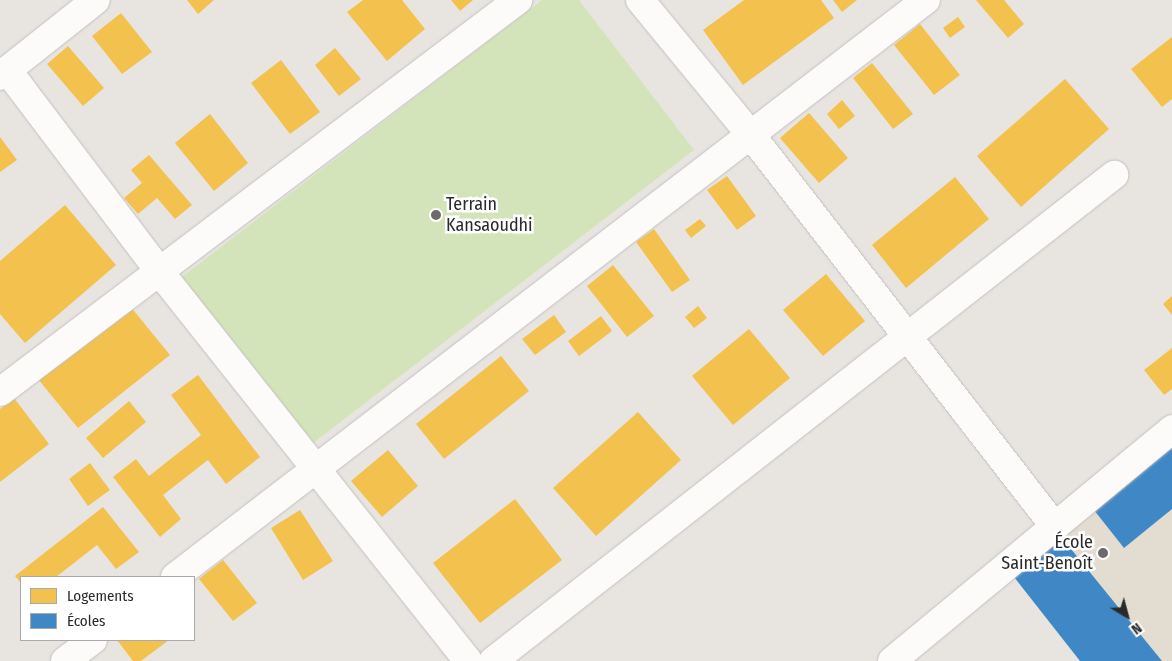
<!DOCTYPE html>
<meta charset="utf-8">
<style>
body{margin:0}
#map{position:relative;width:1172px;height:661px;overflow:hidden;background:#e8e5e1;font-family:"Fira Sans Condensed",sans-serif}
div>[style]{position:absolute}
.education>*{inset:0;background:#e2ddd0}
.pitch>*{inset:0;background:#d4e4ba}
.homes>*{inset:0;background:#f2c14e}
.schools>*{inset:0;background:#3f88c5}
.roads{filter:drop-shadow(0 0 1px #c2c1c1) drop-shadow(0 0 1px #c2c1c1)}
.minor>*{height:28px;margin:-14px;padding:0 14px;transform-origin:14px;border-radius:14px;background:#fcfbfa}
.dots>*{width:14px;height:14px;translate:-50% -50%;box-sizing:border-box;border:2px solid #fff;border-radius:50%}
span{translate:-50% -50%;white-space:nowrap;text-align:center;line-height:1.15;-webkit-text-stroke:5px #fff;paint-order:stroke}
.poi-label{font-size:18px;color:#2a2a2a}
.left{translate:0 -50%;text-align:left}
.right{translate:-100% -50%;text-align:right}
.legend{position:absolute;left:20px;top:576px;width:175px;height:65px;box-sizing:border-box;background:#fff;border:1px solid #aaa;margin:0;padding:6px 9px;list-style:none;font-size:15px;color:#2a2a2a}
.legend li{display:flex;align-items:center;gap:10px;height:25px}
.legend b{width:25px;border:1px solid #aaa}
.north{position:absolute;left:1102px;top:591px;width:50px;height:50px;-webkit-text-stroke:4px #fff;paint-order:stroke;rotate:143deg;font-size:14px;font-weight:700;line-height:20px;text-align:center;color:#2a2a2a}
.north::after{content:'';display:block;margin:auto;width:18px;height:22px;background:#2a2a2a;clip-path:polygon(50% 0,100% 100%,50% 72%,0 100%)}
</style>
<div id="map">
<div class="education">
<i style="clip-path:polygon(1172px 437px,1172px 661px,1080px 661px,1011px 573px)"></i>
</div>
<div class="pitch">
<i style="clip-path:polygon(542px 0,579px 0,694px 150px,308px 447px,178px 280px)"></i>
</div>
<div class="homes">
<i style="clip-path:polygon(187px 0,214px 0,198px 14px)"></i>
<i style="clip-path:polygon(363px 0,402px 0,425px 29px,387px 61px,347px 12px)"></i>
<i style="clip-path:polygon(451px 0,473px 0,460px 11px)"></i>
<i style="clip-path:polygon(744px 0,821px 0,834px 18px,743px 85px,703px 30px)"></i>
<i style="clip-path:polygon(833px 0,857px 0,842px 12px)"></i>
<i style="clip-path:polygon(976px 0,1004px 0,1024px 24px,1008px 38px)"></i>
<i style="clip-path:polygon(121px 13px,152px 52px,122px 74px,92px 36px)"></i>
<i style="clip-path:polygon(958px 17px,965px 27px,950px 38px,943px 28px)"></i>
<i style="clip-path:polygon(920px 24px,960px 75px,934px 95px,894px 45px)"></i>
<i style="clip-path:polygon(1172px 37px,1172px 99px,1162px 107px,1131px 69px)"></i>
<i style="clip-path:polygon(68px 46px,104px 88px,83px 106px,47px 64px)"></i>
<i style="clip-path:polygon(335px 48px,361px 79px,339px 96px,315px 65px)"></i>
<i style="clip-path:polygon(281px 60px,320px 112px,290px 134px,251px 83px)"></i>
<i style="clip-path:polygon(872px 63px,913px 114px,893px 129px,853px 78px)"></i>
<i style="clip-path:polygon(1065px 79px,1109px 129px,1021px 207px,977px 156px)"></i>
<i style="clip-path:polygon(842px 100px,855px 116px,839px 129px,827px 114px)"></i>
<i style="clip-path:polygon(809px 113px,848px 158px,819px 183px,780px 138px)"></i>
<i style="clip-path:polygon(210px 114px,248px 163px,214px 191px,175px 143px)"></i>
<i style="clip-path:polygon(0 137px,17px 160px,0 172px)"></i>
<i style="clip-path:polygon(149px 155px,192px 205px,175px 219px,157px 198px,138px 214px,124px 198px,142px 183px,131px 170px)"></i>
<i style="clip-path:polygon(727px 176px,756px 216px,737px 230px,707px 190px)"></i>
<i style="clip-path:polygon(955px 177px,989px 219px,906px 288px,872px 245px)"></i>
<i style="clip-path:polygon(65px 205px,116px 265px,25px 343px,0 314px,0 261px)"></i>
<i style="clip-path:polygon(700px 219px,706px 226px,691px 238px,685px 230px)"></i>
<i style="clip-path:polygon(654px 229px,690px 280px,672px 292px,636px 242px)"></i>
<i style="clip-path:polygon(613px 265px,654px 316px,627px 337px,587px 286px)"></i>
<i style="clip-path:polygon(826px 274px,865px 321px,823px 356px,783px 310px)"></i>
<i style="clip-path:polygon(1172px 296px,1172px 315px,1163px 304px)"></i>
<i style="clip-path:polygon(130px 306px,170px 355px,78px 428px,38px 379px)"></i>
<i style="clip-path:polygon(698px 306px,707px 318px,694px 328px,685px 317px)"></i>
<i style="clip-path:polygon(554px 315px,566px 332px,535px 355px,522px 339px)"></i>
<i style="clip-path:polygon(601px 316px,612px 331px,579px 356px,568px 341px)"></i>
<i style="clip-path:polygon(749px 329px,790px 378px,733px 425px,692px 376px)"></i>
<i style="clip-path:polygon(1172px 348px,1172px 389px,1164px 395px,1144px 370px)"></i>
<i style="clip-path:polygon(501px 356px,529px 391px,444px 459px,416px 424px)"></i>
<i style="clip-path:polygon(198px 375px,260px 457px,226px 484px,208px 460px,163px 495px,181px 519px,160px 537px,113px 477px,136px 459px,149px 476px,201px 435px,171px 395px)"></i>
<i style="clip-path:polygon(14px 398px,49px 444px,0 482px,0 409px)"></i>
<i style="clip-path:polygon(129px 401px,146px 422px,103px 458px,86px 438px)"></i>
<i style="clip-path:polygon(638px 412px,681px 460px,596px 536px,553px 488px)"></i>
<i style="clip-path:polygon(388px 450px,418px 486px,382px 517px,351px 481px)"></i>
<i style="clip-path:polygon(90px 463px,110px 490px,88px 506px,69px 479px)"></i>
<i style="clip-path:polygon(515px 499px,562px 560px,480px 623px,433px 563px)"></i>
<i style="clip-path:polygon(103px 507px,139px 552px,116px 569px,97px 545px,56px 577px,21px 577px,21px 583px,15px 576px)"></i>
<i style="clip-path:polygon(300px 510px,333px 561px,303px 580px,271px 528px)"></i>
<i style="clip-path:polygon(223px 560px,257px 603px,233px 621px,199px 579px)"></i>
<i style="clip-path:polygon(117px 640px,169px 640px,141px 661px,133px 661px)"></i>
</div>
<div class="schools">
<i style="clip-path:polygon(1172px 437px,1172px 509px,1124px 548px,1090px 505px)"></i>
<i style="clip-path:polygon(1058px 533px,1162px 661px,1080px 661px,1011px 573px)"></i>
</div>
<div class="roads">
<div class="minor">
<i style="left:640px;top:0;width:175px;rotate:50.6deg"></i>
<i style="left:751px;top:135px;width:495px;rotate:52.2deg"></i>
<i style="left:8px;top:71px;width:251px;rotate:52.9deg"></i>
<i style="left:159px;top:271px;width:498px;rotate:51.6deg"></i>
<i style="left:0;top:76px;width:122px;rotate:-38.4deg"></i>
<i style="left:0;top:392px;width:650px;rotate:-37.12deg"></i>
<i style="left:175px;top:577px;width:947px;rotate:-37.54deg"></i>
<i style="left:65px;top:661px;width:35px;rotate:-37deg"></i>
<i style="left:493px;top:661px;width:789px;rotate:-38.05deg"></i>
<i style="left:892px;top:661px;width:364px;rotate:-39.6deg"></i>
</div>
</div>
<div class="dots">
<i style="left:436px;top:215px;background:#6c6b6a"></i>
<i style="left:1103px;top:553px;background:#6c6b6a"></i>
</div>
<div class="poi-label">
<span class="left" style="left:446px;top:215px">Terrain<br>Kansaoudhi</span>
<span class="right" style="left:1093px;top:553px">École<br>Saint-Benoît</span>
</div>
<ul class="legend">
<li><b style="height:14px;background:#f2c14e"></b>Logements</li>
<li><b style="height:14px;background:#3f88c5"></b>Écoles</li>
</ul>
<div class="north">N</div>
</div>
